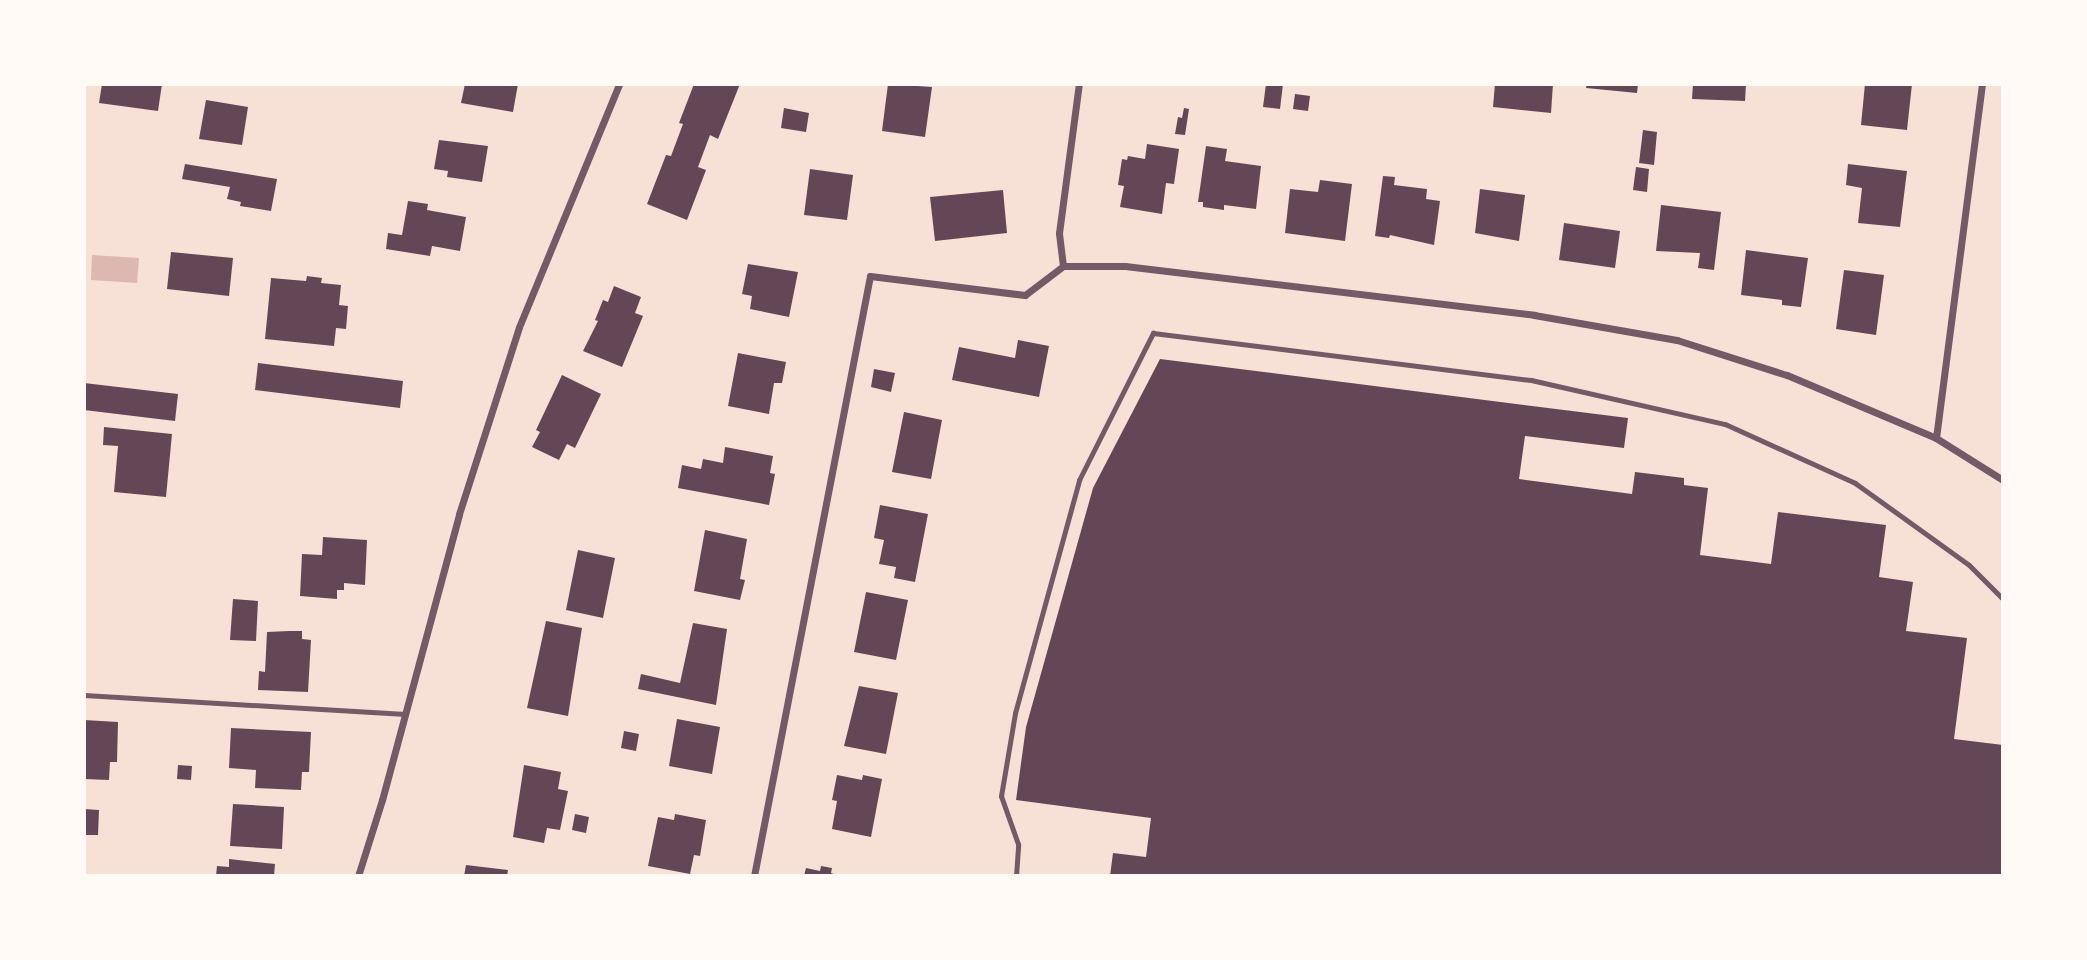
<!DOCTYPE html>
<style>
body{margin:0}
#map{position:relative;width:2087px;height:960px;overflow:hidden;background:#f7e1d7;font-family:"Source Sans 3",sans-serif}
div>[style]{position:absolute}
.water>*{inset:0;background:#dcb8b0}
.building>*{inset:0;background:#644757}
.service>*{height:5px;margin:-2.5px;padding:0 2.5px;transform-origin:2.5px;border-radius:2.5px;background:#755966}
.minor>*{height:7px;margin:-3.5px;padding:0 3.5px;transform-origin:3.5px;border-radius:3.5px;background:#755966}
span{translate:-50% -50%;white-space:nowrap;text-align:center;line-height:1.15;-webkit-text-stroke:5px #fffaf5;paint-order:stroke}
.frame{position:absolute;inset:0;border:86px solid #fffaf5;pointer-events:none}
</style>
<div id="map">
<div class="water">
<i style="clip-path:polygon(92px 255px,139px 258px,137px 283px,91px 280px)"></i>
</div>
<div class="building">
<i style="clip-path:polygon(102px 84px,162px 84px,158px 111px,99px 103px)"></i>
<i style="clip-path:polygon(465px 84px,518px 84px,513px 112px,461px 103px)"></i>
<i style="clip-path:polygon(694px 84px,740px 84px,718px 139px,710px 135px,698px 167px,706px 170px,687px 220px,647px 204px,666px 155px,671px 156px,683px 124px,679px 123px)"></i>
<i style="clip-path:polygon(888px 84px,932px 87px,925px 137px,882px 131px)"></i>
<i style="clip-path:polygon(1266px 84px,1283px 84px,1280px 109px,1263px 107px)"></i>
<i style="clip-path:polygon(1495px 84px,1553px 84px,1551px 113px,1493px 107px)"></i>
<i style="clip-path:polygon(1587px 84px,1638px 84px,1637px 93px,1586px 88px)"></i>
<i style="clip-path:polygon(1693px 84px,1746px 84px,1745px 101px,1692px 99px)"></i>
<i style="clip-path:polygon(1865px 84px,1912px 84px,1907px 130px,1861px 125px)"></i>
<i style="clip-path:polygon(1295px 94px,1310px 96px,1308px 111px,1293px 109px)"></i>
<i style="clip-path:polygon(206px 100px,248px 107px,242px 145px,199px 139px)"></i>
<i style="clip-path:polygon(784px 108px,809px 113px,806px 132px,781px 128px)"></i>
<i style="clip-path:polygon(1184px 108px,1189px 109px,1185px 135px,1175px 134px,1178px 117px,1182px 118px)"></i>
<i style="clip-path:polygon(1643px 130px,1657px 132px,1654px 165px,1639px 163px)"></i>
<i style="clip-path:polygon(439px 140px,488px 146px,482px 182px,447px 177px,448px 171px,434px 169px)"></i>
<i style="clip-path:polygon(1147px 144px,1179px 149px,1174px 184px,1166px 183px,1162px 214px,1120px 207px,1124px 186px,1118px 185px,1122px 159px,1127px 160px,1128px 156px,1145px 159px)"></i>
<i style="clip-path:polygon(1206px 146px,1227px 149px,1225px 161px,1261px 166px,1256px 209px,1224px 205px,1224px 210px,1203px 207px,1203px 202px,1198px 202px)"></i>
<i style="clip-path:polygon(185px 164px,277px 179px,271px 211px,240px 206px,241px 202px,227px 199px,230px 187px,182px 179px)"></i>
<i style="clip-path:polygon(1848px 164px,1907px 171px,1900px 227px,1858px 223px,1862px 188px,1846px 185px)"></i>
<i style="clip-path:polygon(1636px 167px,1649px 169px,1647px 192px,1633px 190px)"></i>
<i style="clip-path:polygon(810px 169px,853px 175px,847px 220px,804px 215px)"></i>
<i style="clip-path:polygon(1383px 176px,1395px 177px,1394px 185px,1427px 189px,1426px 199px,1440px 201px,1434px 245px,1390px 235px,1389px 238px,1375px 236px)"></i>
<i style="clip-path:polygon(1320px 180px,1352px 184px,1345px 241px,1285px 233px,1290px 189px,1318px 192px)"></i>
<i style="clip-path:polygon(1480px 189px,1525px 195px,1519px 241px,1475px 233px)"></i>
<i style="clip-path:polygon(1003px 190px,1007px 233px,935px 241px,930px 197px)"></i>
<i style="clip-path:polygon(408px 201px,428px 204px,427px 210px,466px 217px,460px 251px,432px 246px,430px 256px,386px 249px,388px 233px,402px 235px)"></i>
<i style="clip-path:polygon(1661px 205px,1721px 212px,1714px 270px,1698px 268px,1700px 253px,1656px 251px)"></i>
<i style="clip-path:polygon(1564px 223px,1620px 231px,1615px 268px,1559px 260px)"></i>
<i style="clip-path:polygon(1746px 250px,1808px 258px,1801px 307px,1782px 305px,1782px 300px,1741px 295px)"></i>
<i style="clip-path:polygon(171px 252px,233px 258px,229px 296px,167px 289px)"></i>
<i style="clip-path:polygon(748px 264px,798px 272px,789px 317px,750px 309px,752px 296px,742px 294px)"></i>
<i style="clip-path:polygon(1844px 270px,1884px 275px,1876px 335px,1836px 329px)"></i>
<i style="clip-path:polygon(307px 276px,322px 278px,321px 283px,341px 285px,339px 305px,348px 306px,346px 329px,336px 328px,334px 346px,265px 339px,271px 278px,306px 281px)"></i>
<i style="clip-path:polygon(614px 286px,641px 297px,635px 313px,643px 316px,622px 367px,583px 351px,598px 321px,595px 320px,603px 300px,608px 302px)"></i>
<i style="clip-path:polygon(1018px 340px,1049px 346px,1039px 397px,952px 380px,959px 347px,1015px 358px)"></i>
<i style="clip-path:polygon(738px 353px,786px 362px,782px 383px,774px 383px,769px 414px,728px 406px)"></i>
<i style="clip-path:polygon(1160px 359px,1628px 418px,1624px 448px,1525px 436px,1519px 479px,1632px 494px,1635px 472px,1684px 478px,1684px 485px,1708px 488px,1700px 555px,1771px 564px,1778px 512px,1886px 525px,1879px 577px,1913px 582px,1906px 631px,1967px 638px,1954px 739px,2003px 745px,2003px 876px,1110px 876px,1113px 853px,1146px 857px,1151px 818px,1016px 800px,1026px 727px,1093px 488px)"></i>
<i style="clip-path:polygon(258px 363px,403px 381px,400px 408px,255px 390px)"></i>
<i style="clip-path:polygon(874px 369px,895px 373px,891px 392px,871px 387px)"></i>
<i style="clip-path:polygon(562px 375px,601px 394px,575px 448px,567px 444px,559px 460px,532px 447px,540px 432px,536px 430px)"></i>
<i style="clip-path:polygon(84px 383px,178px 394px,175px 421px,84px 410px)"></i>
<i style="clip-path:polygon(904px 412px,942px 420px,931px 479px,892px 472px)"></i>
<i style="clip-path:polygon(104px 427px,172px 434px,166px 497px,114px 492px,118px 446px,103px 445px)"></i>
<i style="clip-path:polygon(725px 447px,773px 456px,770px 473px,775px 474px,769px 505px,678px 488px,682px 465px,701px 469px,703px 459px,723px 463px)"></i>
<i style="clip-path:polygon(880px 505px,928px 514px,915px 582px,894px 578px,896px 567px,879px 564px,884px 540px,874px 538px)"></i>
<i style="clip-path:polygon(705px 530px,747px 539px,740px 579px,745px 580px,740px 600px,694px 591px)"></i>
<i style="clip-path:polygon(323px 537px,367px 540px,365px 585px,344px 583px,344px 590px,337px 590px,337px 599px,300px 596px,302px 554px,322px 555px)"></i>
<i style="clip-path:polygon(578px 550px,615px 558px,603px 618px,566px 610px)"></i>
<i style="clip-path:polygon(866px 592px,908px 600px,896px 660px,854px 652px)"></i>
<i style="clip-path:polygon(233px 599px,258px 601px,256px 641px,230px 640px)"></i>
<i style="clip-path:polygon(546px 621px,582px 628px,568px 716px,527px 708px)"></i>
<i style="clip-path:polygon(693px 623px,727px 629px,716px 705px,638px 689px,641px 674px,680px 683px)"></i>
<i style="clip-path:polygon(289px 631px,302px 631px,302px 639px,311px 640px,308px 692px,258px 690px,259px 671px,265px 672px,267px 632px)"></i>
<i style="clip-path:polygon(859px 686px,898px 693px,886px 754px,844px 746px)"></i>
<i style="clip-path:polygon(677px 719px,720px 727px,712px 774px,669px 766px)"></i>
<i style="clip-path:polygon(84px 720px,118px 722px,117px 762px,110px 762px,109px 780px,84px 779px)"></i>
<i style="clip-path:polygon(231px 728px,311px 732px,309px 772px,302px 772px,301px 790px,255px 788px,256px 770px,229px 768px)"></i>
<i style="clip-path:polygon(624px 731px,639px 734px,636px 751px,621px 748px)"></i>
<i style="clip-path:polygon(178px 765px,192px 766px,191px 780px,177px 779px)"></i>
<i style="clip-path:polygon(524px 765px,561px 772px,558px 789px,568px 791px,560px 830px,547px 828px,544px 843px,513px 837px)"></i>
<i style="clip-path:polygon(837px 775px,862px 780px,863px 775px,882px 779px,871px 837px,832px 829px,837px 801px,832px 800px)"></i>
<i style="clip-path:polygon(233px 804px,284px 807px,282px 849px,230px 846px)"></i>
<i style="clip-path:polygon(84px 809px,99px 810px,98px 835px,84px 835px)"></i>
<i style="clip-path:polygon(575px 814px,589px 817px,586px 833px,572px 830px)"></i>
<i style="clip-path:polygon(675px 814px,706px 820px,700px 856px,694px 855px,690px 874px,648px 866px,658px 817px,674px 820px)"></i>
<i style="clip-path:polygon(229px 859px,275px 864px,274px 876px,216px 876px,217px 866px,229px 867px)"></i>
<i style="clip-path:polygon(466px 865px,508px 870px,507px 876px,464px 876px)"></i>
<i style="clip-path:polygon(821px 866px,832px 868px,831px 873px,839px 876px,804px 876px,806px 868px,820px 871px)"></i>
</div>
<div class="service">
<i style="left:84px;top:695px;width:322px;rotate:3.4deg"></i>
<i style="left:1016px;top:876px;width:32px;rotate:-86deg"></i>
<i style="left:1018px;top:844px;width:51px;rotate:-109.5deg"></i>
<i style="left:1001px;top:796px;width:84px;rotate:-80.4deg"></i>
<i style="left:1015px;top:713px;width:242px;rotate:-74.6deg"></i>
<i style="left:1079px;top:480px;width:165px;rotate:-63.3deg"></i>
<i style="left:1153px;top:333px;width:381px;rotate:7.1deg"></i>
<i style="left:1531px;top:380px;width:199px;rotate:12.8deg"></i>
<i style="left:1725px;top:424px;width:143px;rotate:24.4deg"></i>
<i style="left:1855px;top:483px;width:140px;rotate:35.7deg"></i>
<i style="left:1969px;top:565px;width:48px;rotate:45deg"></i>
</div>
<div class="minor">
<i style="left:1063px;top:266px;width:62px"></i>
<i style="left:1125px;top:266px;width:412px;rotate:6.8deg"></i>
<i style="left:1534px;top:315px;width:145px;rotate:9.9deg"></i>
<i style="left:1677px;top:340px;width:115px;rotate:17.7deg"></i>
<i style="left:1787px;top:375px;width:162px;rotate:22.9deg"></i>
<i style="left:1936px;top:438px;width:79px;rotate:32.1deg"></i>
<i style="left:1063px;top:266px;width:33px;rotate:-97deg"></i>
<i style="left:1059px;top:233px;width:150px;rotate:-82.4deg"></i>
<i style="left:1936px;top:438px;width:357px;rotate:-82.6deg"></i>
<i style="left:358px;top:876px;width:80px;rotate:-72.5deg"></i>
<i style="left:382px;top:800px;width:296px;rotate:-74.9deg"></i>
<i style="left:459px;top:514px;width:196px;rotate:-72.2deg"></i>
<i style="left:519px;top:327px;width:263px;rotate:-67.6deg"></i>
<i style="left:754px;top:876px;width:611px;rotate:-79.06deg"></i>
<i style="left:870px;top:276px;width:156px;rotate:7deg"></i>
<i style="left:1025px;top:295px;width:48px;rotate:-37.3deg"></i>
</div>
<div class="frame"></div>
</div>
